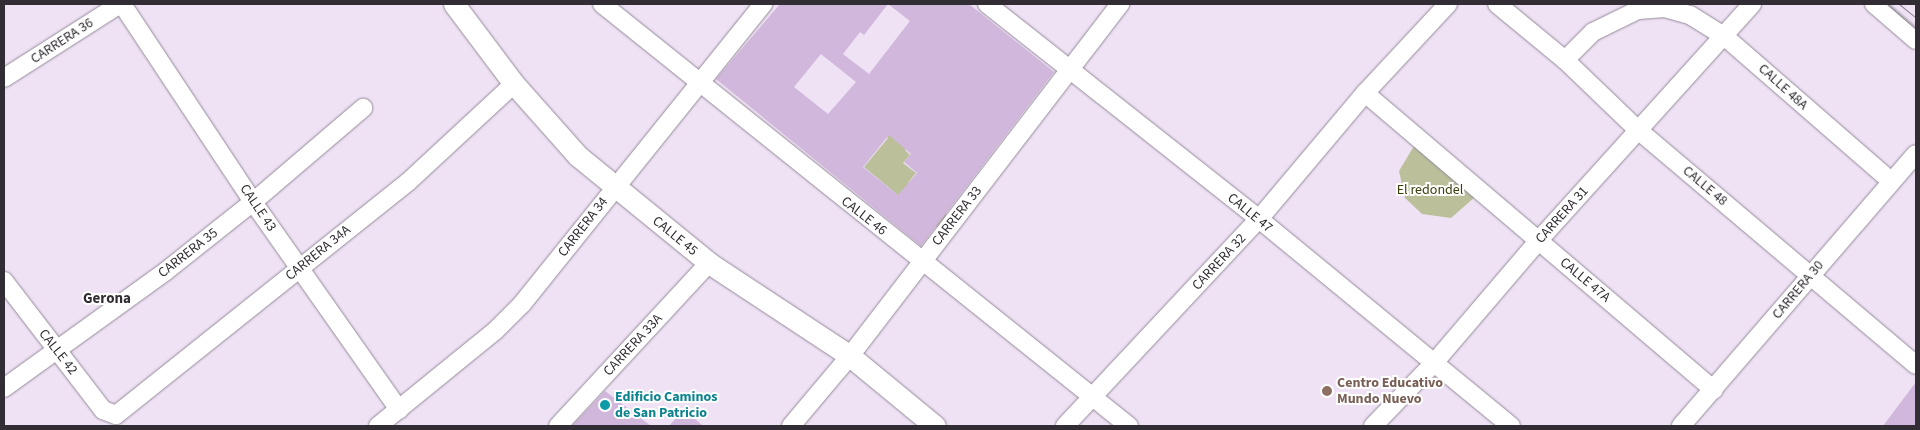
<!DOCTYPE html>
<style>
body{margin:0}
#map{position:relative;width:1920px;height:430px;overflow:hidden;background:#eee2f4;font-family:"Source Sans 3",sans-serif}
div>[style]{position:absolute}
.green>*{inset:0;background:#bbc09b}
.building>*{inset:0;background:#d0b7db}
.roads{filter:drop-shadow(0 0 1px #958a9a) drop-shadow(0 0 1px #958a9a)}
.minor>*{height:18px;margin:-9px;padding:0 9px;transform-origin:9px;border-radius:9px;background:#fff}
.major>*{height:21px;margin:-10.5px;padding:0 10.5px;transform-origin:10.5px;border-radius:10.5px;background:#fff}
.tram>*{height:1px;margin:-0.5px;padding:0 0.5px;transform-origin:0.5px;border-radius:0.5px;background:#8f8793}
.dots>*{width:14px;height:14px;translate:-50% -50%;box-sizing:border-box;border:2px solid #fff;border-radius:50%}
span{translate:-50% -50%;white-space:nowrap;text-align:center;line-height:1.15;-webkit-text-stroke:4px #fff;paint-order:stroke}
.street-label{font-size:14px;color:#322d34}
.park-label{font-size:14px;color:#3b3e0b}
.education-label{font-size:14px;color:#785e54;font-weight:700}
.left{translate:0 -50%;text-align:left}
.culture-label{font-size:14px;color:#0d838f;font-weight:700}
.neighbourhood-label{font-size:15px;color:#322d34;font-weight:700}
.frame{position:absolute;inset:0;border:5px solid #322d34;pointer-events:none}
</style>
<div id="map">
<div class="green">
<i style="clip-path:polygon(879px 130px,917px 135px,905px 150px,910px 155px,903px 163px,916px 173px,908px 183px,948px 216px,938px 228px,864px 167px,888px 138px)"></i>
<i style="clip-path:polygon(1414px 146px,1475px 197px,1451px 218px,1422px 214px,1405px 198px,1399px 171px)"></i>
</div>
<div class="building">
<i style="clip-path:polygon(evenodd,780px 4px,969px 4px,1054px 72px,921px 246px,716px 79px,780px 4px,888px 4px,910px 21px,869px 74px,843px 54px,860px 32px,864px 35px,888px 4px,780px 4px,821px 54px,856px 82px,828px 114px,794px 87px,821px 54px,780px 4px,889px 135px,911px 154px,904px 162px,917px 173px,898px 195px,863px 167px,889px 135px)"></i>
<i style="clip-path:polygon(1916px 382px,1916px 426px,1883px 426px)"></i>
<i style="clip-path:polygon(605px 391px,651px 426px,572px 426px)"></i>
<i style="clip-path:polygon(684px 409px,703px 426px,669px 426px)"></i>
</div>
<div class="roads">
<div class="minor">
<i style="left:122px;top:4px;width:237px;rotate:56.5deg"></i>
<i style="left:253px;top:202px;width:254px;rotate:54.9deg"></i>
<i style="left:602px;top:4px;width:675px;rotate:38.69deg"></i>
<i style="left:987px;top:4px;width:347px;rotate:38.3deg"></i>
<i style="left:1259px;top:219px;width:326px;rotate:39.4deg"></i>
<i style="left:1497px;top:4px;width:88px;rotate:39.5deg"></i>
<i style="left:1565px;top:60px;width:101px;rotate:43.8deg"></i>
<i style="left:1638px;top:130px;width:364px;rotate:40.2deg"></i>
<i style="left:1874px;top:4px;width:55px;rotate:40.6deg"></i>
<i style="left:1565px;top:60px;width:40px;rotate:-45deg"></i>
<i style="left:1593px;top:32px;width:50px;rotate:-26.1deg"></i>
<i style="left:1638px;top:10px;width:27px;rotate:-4deg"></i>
<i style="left:1665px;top:8px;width:26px;rotate:16deg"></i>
<i style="left:1690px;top:15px;width:40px;rotate:32deg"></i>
<i style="left:1724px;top:36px;width:221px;rotate:41deg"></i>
<i style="left:4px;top:78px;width:138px;rotate:-32.5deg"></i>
<i style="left:1365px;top:93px;width:458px;rotate:40.4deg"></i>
<i style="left:4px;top:281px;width:163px;rotate:52.5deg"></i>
<i style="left:103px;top:410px;width:14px;rotate:21deg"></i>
<i style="left:116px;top:415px;width:374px;rotate:-38.6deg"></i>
<i style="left:408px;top:182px;width:144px;rotate:-42.8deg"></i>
<i style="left:4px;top:388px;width:200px;rotate:-35.8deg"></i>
<i style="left:166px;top:271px;width:111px;rotate:-38.4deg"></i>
<i style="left:253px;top:202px;width:145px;rotate:-40.5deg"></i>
<i style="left:378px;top:426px;width:152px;rotate:-39.1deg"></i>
<i style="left:496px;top:330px;width:37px;rotate:-45deg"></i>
<i style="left:522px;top:304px;width:385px;rotate:-51.2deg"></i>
<i style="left:558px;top:426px;width:222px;rotate:-47.2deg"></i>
<i style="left:791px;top:426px;width:92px;rotate:-49.9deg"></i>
<i style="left:850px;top:356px;width:444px;rotate:-52.5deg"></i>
<i style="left:1065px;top:426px;width:284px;rotate:-46.9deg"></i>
<i style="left:1259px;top:219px;width:165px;rotate:-49.9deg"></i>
<i style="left:1365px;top:93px;width:122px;rotate:-47deg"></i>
<i style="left:1373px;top:426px;width:88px;rotate:-45.9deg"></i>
<i style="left:1434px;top:363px;width:162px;rotate:-49.5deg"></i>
<i style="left:1539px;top:240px;width:318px;rotate:-47.9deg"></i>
<i style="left:1681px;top:426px;width:359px;rotate:-49.2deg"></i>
</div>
<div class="major">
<i style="left:454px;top:4px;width:100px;rotate:53.1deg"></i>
<i style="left:514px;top:84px;width:96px;rotate:48.4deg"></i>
<i style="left:578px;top:156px;width:169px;rotate:39.2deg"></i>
<i style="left:709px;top:263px;width:169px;rotate:33.4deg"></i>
<i style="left:850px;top:356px;width:110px;rotate:39.5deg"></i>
</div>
</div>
<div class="tram">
<i style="left:1887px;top:4px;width:38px;rotate:41deg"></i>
<i style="left:1899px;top:4px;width:22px;rotate:39deg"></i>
</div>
<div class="dots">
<i style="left:1327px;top:391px;background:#8d6e63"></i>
<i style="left:605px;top:405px;background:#0f9aa8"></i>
</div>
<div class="street-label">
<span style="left:62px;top:41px;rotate:-33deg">CARRERA 36</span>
<span style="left:1783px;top:87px;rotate:42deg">CALLE 48A</span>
<span style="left:1705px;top:186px;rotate:40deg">CALLE 48</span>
<span style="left:258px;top:208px;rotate:56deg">CALLE 43</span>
<span style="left:1250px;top:213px;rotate:39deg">CALLE 47</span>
<span style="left:1562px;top:215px;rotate:-48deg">CARRERA 31</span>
<span style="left:864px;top:216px;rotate:38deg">CALLE 46</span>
<span style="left:957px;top:216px;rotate:-52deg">CARRERA 33</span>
<span style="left:583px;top:227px;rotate:-52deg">CARRERA 34</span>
<span style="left:675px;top:236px;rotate:39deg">CALLE 45</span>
<span style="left:188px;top:253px;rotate:-38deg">CARRERA 35</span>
<span style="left:318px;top:253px;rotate:-39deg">CARRERA 34A</span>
<span style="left:1219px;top:262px;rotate:-47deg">CARRERA 32</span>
<span style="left:1585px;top:280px;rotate:40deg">CALLE 47A</span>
<span style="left:1798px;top:290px;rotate:-50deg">CARRERA 30</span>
<span style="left:633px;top:345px;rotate:-47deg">CARRERA 33A</span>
<span style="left:58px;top:352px;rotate:52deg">CALLE 42</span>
</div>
<div class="park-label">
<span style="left:1430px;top:190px">El redondel</span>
</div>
<div class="education-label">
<span class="left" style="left:1337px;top:391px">Centro Educativo<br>Mundo Nuevo</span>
</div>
<div class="culture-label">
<span class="left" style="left:615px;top:405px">Edificio Caminos<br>de San Patricio</span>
</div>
<div class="neighbourhood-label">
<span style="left:107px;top:299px">Gerona</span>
</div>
<div class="frame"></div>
</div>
